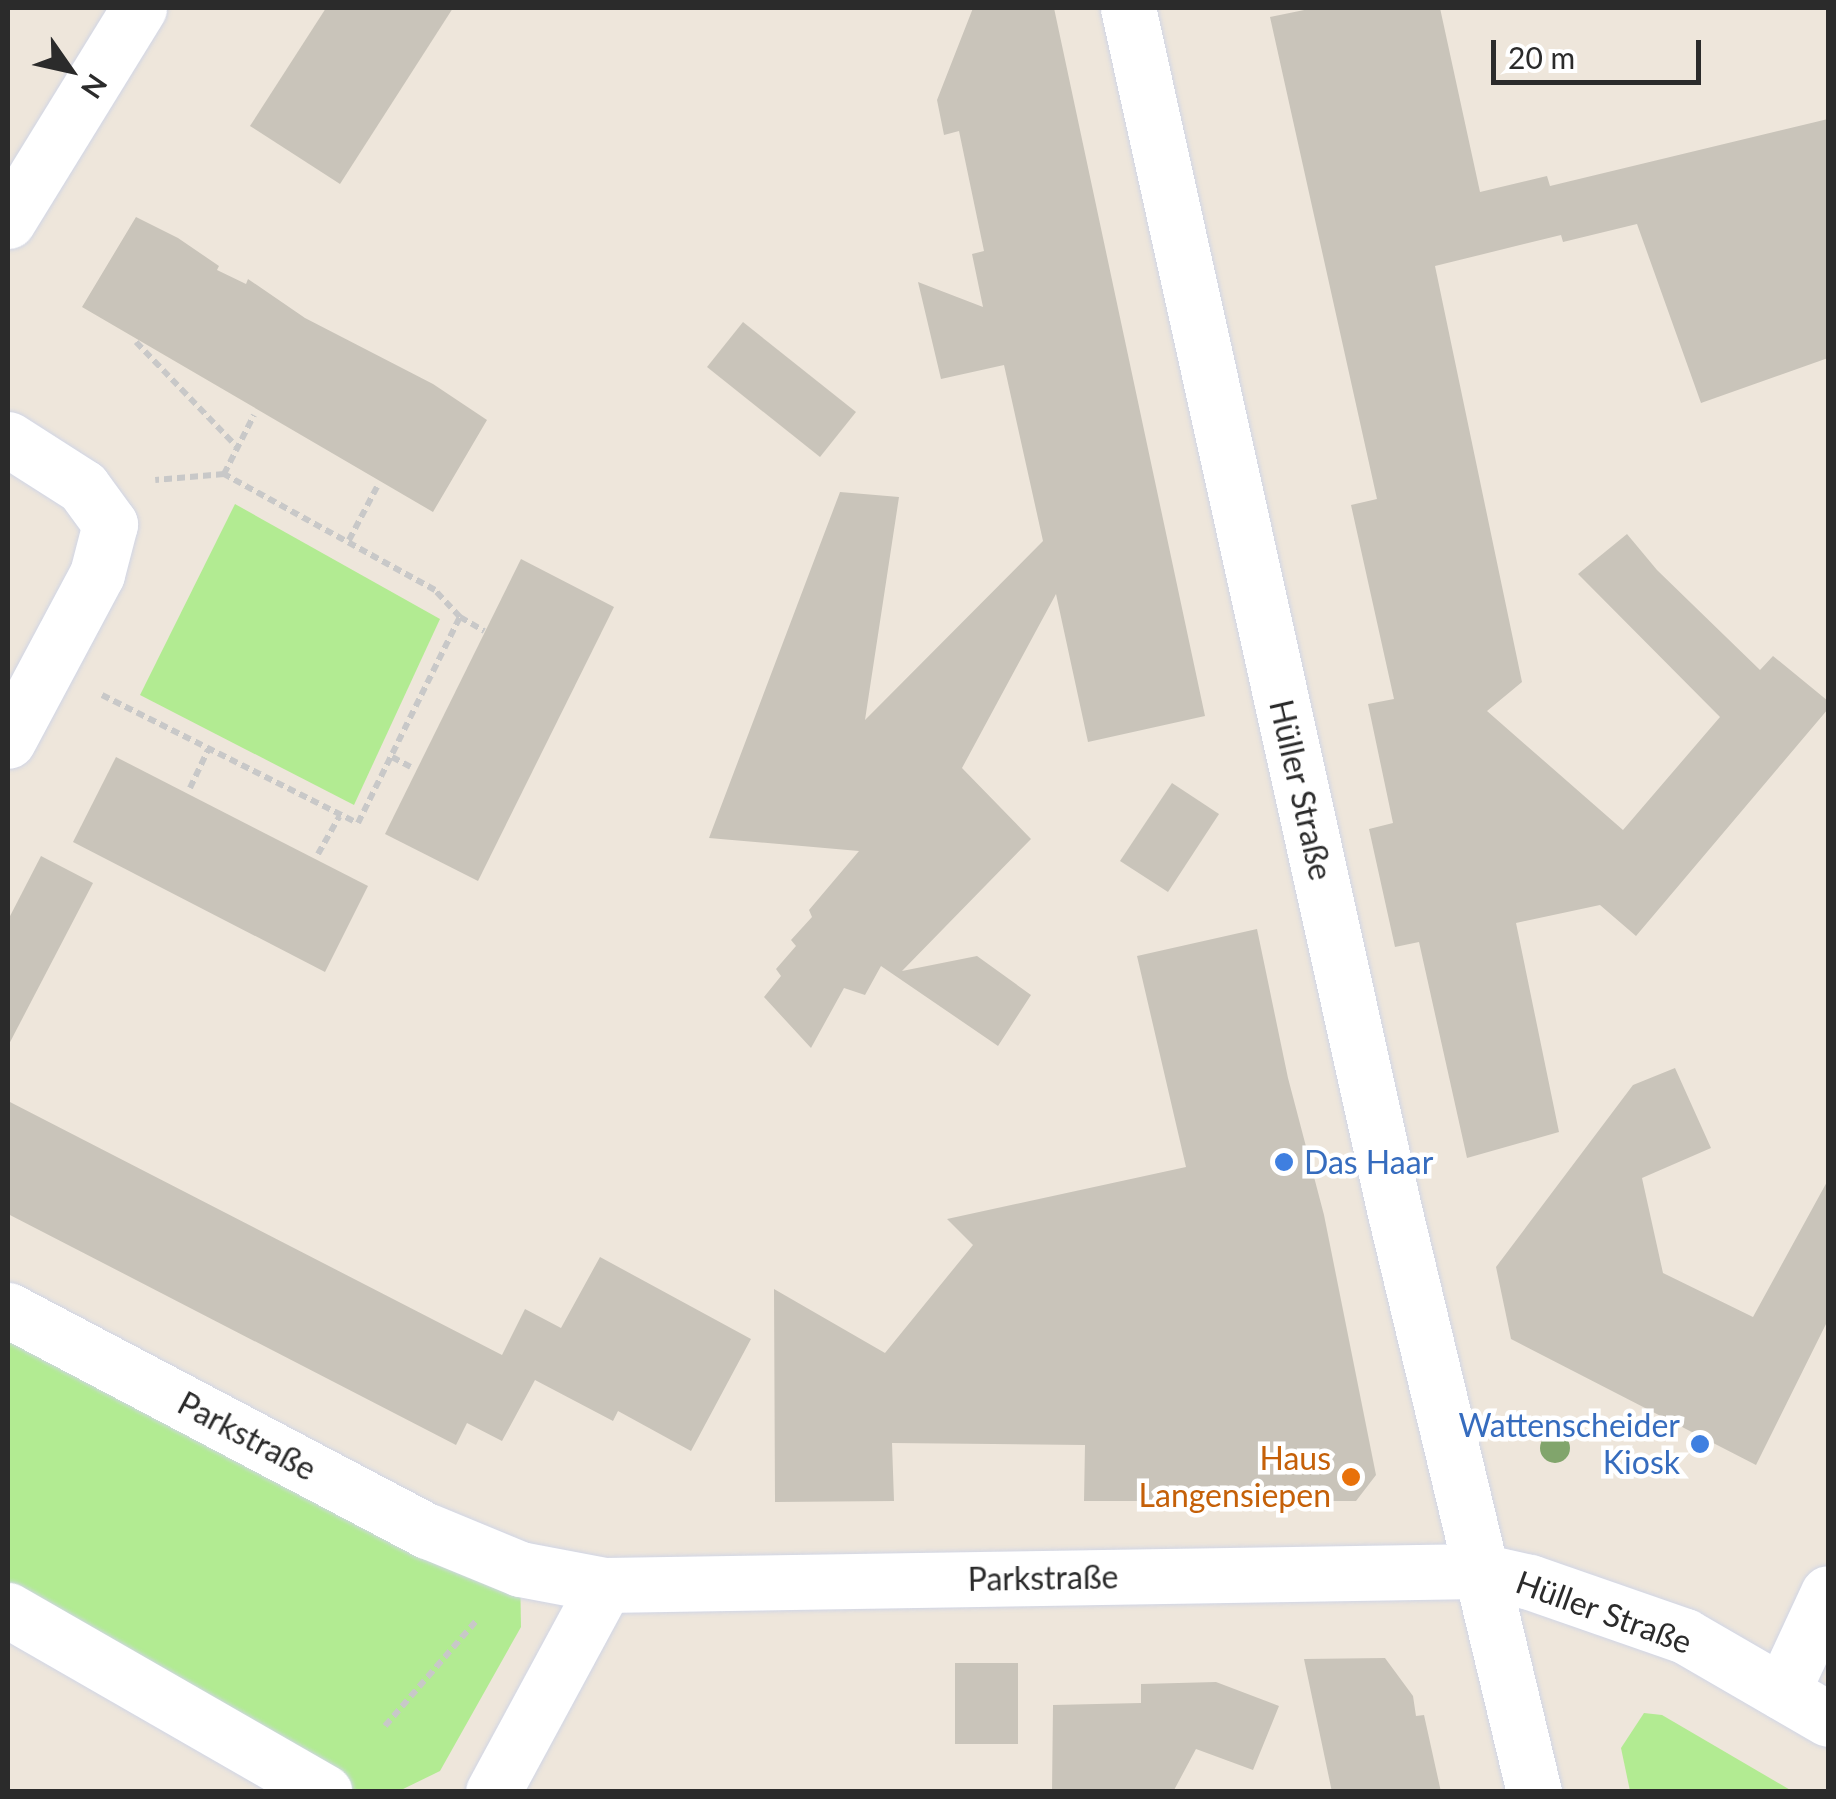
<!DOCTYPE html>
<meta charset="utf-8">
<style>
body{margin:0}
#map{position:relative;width:1836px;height:1799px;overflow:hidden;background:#eee6db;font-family:Lato,sans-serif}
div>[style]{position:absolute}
.green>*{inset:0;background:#b2eb92}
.building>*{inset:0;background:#c9c4ba}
.path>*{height:6px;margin-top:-3px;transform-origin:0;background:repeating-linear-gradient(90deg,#c8c8c8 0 8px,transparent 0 13px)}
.roads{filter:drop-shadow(0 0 2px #d0d5e5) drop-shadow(0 0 2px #d0d5e5)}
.street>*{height:55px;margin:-27.5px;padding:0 27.5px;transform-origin:27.5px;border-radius:27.5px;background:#fff}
.secondary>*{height:55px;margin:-27.5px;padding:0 27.5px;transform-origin:27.5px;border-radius:27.5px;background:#fff}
.trees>*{width:30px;height:30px;margin:-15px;border-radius:50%;background:#81a56c}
.dots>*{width:28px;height:28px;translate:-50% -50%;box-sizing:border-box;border:5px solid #fff;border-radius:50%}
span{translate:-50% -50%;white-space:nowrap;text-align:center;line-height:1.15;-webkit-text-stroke:9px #fff;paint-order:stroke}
.street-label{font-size:32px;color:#2b2b2b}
.shop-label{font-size:32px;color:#366cbe}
.left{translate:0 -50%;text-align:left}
.right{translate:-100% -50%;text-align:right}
.food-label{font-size:32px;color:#c56008}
.frame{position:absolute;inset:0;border:10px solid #2b2b2b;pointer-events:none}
.north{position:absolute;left:20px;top:20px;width:100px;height:100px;-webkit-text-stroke:8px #fff;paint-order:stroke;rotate:124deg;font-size:28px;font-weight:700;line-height:40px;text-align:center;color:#2b2b2b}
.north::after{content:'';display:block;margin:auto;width:35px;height:45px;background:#2b2b2b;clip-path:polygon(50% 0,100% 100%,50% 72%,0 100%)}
.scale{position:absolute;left:1491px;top:40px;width:210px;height:45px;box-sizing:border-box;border:5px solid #2b2b2b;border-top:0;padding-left:12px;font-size:30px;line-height:35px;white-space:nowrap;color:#2b2b2b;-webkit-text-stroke:8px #fff;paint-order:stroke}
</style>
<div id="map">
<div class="green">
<i style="clip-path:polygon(235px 504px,440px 619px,354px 805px,140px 695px)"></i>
<i style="clip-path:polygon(8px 1310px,520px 1569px,521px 1627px,440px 1771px,399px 1791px,324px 1791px,8px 1610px)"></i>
<i style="clip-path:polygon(1644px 1713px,1662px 1715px,1792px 1791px,1630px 1791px,1621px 1748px)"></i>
</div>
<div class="building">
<i style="clip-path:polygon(326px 8px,453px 8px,340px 184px,250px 126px)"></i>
<i style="clip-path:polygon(973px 8px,1054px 8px,1205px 716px,1088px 742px,1056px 594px,962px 768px,1031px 839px,902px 971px,977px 956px,1031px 995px,998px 1046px,881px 966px,865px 995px,844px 988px,811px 1048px,764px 997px,781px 976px,776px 969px,796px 946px,791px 940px,812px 917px,809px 910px,859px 851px,709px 838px,840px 492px,899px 497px,865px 720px,1043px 541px,1004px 365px,941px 379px,918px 282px,983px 307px,972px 254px,984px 251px,959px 131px,944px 135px,937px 100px)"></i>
<i style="clip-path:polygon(1314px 8px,1440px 8px,1480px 192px,1547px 176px,1550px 186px,1828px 119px,1828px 358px,1701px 403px,1637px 224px,1563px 242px,1561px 235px,1435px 266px,1522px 682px,1487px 711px,1623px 830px,1720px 717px,1578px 574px,1627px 534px,1657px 570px,1760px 670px,1773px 656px,1828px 701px,1828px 709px,1636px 936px,1600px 905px,1516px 923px,1559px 1132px,1467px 1158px,1419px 942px,1395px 947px,1369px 829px,1393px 823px,1368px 704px,1394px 699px,1351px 505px,1377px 499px,1270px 17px)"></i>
<i style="clip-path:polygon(136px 217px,178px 238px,219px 266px,217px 270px,246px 284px,248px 279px,305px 318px,433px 384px,487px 420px,433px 512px,82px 307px)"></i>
<i style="clip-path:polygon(743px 322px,856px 412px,820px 457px,707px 367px)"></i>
<i style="clip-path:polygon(521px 559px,614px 607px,478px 881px,385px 834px)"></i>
<i style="clip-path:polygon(116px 757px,368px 886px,325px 972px,73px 842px)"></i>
<i style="clip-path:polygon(1172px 783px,1219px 814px,1168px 892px,1120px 861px)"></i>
<i style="clip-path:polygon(41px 856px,93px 883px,8px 1046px,8px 920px)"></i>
<i style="clip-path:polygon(1257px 929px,1288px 1078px,1324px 1215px,1376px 1475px,1356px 1501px,1084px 1501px,1085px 1445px,892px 1443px,894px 1501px,775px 1502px,774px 1289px,885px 1353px,973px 1245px,947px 1219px,1186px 1167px,1137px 956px)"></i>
<i style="clip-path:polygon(1675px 1068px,1711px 1148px,1642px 1178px,1663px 1273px,1753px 1317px,1828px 1180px,1828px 1320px,1756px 1465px,1511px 1339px,1496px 1267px,1633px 1085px)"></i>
<i style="clip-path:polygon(8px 1101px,502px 1355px,525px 1309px,561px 1328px,600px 1257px,751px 1339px,691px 1451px,618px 1411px,613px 1421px,535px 1380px,502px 1441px,467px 1423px,456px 1445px,8px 1214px)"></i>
<i style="clip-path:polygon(1385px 1658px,1413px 1696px,1416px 1716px,1424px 1715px,1441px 1792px,1332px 1792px,1304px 1659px)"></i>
<i style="clip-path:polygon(955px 1663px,1018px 1663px,1018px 1744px,955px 1744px)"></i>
<i style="clip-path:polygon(1216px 1682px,1279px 1706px,1253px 1770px,1196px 1749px,1173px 1792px,1052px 1792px,1053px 1705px,1141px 1703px,1141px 1684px)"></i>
</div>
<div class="path">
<i style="left:136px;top:342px;width:144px;rotate:46.1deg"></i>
<i style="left:224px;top:474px;width:66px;rotate:-63deg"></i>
<i style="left:349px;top:540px;width:60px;rotate:-62.2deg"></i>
<i style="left:460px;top:617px;width:28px;rotate:30deg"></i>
<i style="left:102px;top:695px;width:286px;rotate:26.6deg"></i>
<i style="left:358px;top:823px;width:230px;rotate:-63.7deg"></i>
<i style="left:460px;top:617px;width:37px;rotate:-133deg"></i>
<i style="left:435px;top:590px;width:241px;rotate:-151.2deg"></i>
<i style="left:224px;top:474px;width:69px;rotate:175deg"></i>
<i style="left:392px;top:757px;width:21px;rotate:28deg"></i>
<i style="left:190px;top:788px;width:42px;rotate:-64.7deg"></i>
<i style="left:318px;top:854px;width:43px;rotate:-60.4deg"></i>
<i style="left:385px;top:1726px;width:139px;rotate:-49.1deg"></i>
</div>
<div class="roads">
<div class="street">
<i style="left:8px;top:221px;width:250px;rotate:-58.4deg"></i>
<i style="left:8px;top:439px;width:89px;rotate:32.6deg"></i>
<i style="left:83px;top:487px;width:46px;rotate:53.9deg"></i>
<i style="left:110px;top:524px;width:52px;rotate:104.6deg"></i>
<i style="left:97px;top:574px;width:189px;rotate:118.1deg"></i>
<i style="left:8px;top:1310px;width:475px;rotate:27.8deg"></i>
<i style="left:428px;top:1531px;width:100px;rotate:22.4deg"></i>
<i style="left:520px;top:1569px;width:86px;rotate:10.7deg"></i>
<i style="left:605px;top:1585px;width:876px;rotate:-0.92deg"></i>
<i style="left:1481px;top:1571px;width:50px;rotate:12.7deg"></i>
<i style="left:1530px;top:1582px;width:164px;rotate:19.2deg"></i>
<i style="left:1685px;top:1636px;width:165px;rotate:30.1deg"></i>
<i style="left:8px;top:1610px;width:365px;rotate:29.9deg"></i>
<i style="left:1782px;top:1692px;width:109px;rotate:-65.1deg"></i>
<i style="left:493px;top:1792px;width:235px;rotate:-61.6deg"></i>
</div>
<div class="secondary">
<i style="left:1128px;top:8px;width:1234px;rotate:77.51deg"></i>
<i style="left:1395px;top:1213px;width:595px;rotate:76.5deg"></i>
</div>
</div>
<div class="trees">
<i style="left:1555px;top:1448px"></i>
</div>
<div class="dots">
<i style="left:1284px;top:1162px;background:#3f7fe0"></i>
<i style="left:1700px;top:1444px;background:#3f7fe0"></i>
<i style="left:1351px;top:1477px;background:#e8710a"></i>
</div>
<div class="street-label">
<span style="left:1301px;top:790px;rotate:77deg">Hüller Straße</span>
<span style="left:247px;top:1436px;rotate:28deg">Parkstraße</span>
<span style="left:1043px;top:1578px;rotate:-1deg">Parkstraße</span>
<span style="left:1604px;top:1612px;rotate:20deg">Hüller Straße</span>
</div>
<div class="shop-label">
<span class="left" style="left:1304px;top:1162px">Das Haar</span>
<span class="right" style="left:1680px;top:1444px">Wattenscheider<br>Kiosk</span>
</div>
<div class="food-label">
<span class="right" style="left:1331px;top:1477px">Haus<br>Langensiepen</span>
</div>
<div class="frame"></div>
<div class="north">N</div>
<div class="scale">20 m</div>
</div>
